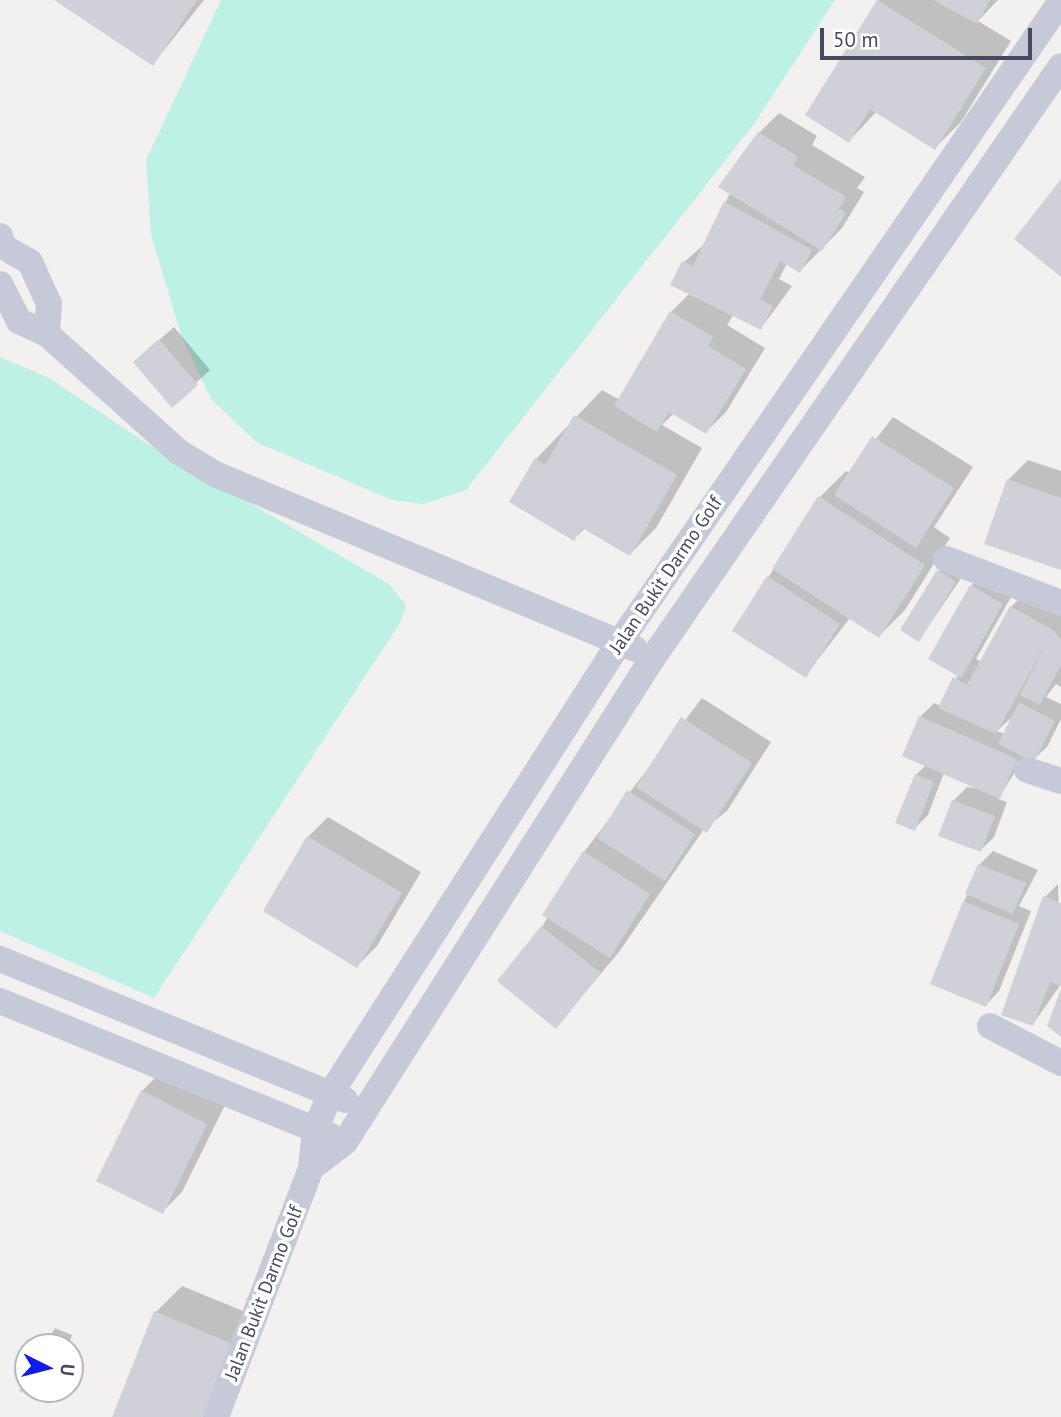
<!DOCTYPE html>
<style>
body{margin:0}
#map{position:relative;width:1061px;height:1417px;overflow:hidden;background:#f2f1f0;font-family:"PT Sans",sans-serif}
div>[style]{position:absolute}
.green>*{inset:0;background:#bdf1e6}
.shadow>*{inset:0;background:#0003}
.building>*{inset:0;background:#d0d0d8}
.street>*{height:26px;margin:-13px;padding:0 13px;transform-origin:13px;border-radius:13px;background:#c6c9d8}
span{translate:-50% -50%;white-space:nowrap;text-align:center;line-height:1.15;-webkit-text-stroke:7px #fff;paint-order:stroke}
.street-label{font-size:19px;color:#474a5e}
.north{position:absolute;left:14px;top:1333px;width:70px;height:70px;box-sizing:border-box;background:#fff;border:2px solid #b5b7bf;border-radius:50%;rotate:96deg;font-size:19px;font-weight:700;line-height:28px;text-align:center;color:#474a5e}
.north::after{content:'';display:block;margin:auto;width:24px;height:32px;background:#111beb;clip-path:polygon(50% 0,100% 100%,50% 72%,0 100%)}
.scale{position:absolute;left:820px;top:28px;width:212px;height:32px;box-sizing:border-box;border:4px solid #474a5e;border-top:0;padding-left:9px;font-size:21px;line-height:24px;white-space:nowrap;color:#474a5e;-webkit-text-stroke:5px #fff;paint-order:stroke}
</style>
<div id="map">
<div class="green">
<i style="clip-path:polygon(221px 0,835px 0,754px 124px,466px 490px,423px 504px,392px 500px,256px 442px,211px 399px,181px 335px,151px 235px,146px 160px)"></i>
<i style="clip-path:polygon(0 357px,47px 377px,148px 444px,389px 584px,406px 605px,400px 623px,154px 998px,0 931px)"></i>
</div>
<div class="shadow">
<i style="clip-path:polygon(57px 0,204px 0,153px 64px)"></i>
<i style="clip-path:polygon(879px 0,998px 0,978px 21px,1011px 41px,961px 122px,935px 148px,877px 111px,849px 141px,808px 115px)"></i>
<i style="clip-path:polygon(779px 113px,817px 136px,812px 145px,865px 177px,857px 188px,864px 192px,842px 228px,800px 271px,787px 263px,779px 279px,792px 286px,761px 328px,734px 314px,727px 325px,765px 348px,726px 412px,706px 432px,674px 413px,662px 425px,702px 448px,656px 528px,630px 554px,585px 528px,574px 539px,536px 459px,602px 390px,620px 400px,671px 312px,690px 293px,684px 262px,706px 243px,759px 133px)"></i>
<i style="clip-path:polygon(174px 327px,210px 370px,172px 405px,149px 349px)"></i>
<i style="clip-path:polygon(893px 417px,973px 467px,934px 527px,950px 538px,905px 610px,879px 636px,850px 618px,805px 676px,768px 578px,820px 497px,846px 471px,850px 473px)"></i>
<i style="clip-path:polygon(1028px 460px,1061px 471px,1061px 568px,1008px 480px)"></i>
<i style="clip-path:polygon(952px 558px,968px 568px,919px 640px,938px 572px)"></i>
<i style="clip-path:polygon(evenodd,985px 572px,1015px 590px,976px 659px,982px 662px,1011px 607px,1031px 587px,1061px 603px,1061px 687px,1056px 684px,1046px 697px,1061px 704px,1061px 719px,1047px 747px,1033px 760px,1025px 756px,998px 799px,1007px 802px,994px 837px,981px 850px,953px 801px,967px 787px,980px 789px,944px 773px,928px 815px,914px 829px,916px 775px,926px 765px,904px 755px,920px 717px,934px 703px,941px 706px,958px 675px,971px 586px,985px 572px,1014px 715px,1004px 734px,997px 731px,1014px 715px)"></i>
<i style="clip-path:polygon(702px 698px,771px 742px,727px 811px,704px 829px,619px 952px,556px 1027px,542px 927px,584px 852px)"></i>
<i style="clip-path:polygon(328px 817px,421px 872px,377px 946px,357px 966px,308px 837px)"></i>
<i style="clip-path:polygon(993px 851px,1038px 870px,1019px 906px,1031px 911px,999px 991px,986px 1005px,964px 902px,979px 865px)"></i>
<i style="clip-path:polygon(1058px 884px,1061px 984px,1033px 1024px,1045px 897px)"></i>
<i style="clip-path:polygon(162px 1071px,226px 1103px,182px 1192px,162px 1212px,142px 1091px)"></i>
<i style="clip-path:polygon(182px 1286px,258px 1317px,218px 1417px,113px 1417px,156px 1312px)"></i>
<i style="clip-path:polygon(55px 1328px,72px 1335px,68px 1347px,43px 1347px)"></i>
</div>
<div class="building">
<i style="clip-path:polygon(54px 0,197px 0,153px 66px)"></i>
<i style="clip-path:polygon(877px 0,986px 68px,935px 150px,870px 109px,849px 143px,805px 115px)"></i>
<i style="clip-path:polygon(933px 0,990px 0,977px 24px)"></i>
<i style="clip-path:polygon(758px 132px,798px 157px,793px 165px,846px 197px,839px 209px,846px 213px,822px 251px,718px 187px)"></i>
<i style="clip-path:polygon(1061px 179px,1061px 277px,1014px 239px)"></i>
<i style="clip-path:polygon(724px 201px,812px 250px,800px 273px,780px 261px,760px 299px,773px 306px,761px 330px,670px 285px,682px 261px,693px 266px)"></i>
<i style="clip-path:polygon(670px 311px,713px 337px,708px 346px,746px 369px,706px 434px,669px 412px,657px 432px,614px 406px)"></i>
<i style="clip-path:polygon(159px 339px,198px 385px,172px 408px,133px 362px)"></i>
<i style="clip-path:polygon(574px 415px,677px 475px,630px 556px,582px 528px,574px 541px,509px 502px,535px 458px,545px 465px)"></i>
<i style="clip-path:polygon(872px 436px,954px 488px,916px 548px,834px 495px)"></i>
<i style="clip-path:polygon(1007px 479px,1061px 498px,1061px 570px,984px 544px)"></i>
<i style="clip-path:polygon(818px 496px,925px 565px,879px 638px,772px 569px)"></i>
<i style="clip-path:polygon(937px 570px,956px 582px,919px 642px,900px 630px)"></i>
<i style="clip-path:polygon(767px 576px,840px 624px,806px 678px,732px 631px)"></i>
<i style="clip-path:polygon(970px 585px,1003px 604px,961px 678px,928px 659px)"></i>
<i style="clip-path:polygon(1010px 606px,1053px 630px,1061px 640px,1061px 665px,1040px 705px,1020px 695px,1046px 643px,996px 734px,938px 708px,953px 677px,967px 685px)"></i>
<i style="clip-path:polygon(1019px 702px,1055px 721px,1034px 762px,998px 744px)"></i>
<i style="clip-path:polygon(919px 716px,1017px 759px,1000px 799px,902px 756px)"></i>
<i style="clip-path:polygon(681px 717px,752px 763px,707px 833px,636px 787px)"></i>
<i style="clip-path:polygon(915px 774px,934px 782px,915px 831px,895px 823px)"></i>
<i style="clip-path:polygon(627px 790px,695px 834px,665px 881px,597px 838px)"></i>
<i style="clip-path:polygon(952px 800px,995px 816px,981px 852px,938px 836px)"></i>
<i style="clip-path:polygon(307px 836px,402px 893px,357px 968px,263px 911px)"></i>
<i style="clip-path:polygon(583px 851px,650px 894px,610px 958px,542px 915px)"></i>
<i style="clip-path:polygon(978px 864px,1026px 883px,1013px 914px,965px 894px)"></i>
<i style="clip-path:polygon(1043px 896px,1061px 903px,1061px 986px,1050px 982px,1033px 1026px,1001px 1015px)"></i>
<i style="clip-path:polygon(963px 901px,1019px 924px,986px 1007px,930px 984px)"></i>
<i style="clip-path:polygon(541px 926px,601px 973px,556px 1029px,497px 981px)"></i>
<i style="clip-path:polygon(1061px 989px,1061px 1037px,1047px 1026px)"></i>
<i style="clip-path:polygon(141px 1090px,207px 1124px,163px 1214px,96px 1181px)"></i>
<i style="clip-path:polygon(154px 1311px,233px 1344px,204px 1417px,112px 1417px)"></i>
<i style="clip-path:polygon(47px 1333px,67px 1342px,65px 1347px,42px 1347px)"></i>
<i style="clip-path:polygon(28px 1371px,28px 1389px,47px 1389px,42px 1401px,19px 1391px)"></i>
</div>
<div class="street">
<i style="left:1061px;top:1px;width:776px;rotate:124.55deg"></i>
<i style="left:621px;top:640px;width:538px;rotate:122.63deg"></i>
<i style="left:331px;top:1093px;width:40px;rotate:113.4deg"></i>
<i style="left:315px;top:1130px;width:38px;rotate:96deg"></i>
<i style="left:311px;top:1168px;width:43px;rotate:-37.4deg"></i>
<i style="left:345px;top:1142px;width:572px;rotate:-57.56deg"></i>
<i style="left:652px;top:659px;width:720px;rotate:-55.41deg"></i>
<i style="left:0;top:236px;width:12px;rotate:70deg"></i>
<i style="left:4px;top:247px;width:30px;rotate:30deg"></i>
<i style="left:30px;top:262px;width:46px;rotate:65.7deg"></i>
<i style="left:49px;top:304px;width:30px;rotate:94deg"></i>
<i style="left:0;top:284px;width:42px;rotate:62.8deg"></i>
<i style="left:19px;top:321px;width:31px;rotate:25deg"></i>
<i style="left:47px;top:334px;width:177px;rotate:41.8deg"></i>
<i style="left:179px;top:452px;width:42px;rotate:31.4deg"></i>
<i style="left:215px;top:474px;width:455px;rotate:22.6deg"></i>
<i style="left:946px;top:559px;width:123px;rotate:20.9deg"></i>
<i style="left:1027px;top:770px;width:36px;rotate:18deg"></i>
<i style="left:0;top:959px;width:373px;rotate:22.2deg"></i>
<i style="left:0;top:1001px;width:357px;rotate:22.2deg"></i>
<i style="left:990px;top:1026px;width:80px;rotate:27.5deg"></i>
<i style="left:216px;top:1417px;width:267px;rotate:-69.1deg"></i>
</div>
<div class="street-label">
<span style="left:666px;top:575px;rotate:-56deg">Jalan Bukit Darmo Golf</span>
<span style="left:264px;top:1293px;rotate:-69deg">Jalan Bukit Darmo Golf</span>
</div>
<div class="north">U</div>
<div class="scale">50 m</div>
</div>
